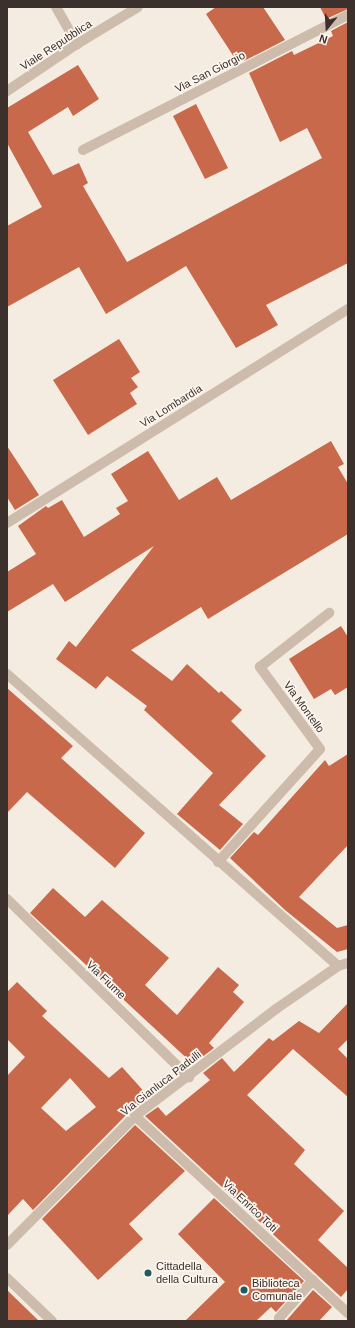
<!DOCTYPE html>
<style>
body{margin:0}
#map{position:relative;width:355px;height:1328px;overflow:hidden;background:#f4ebe1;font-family:Arial,sans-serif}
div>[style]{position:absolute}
.building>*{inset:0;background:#c8694b}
.minor>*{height:10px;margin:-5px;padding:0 5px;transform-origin:5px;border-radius:5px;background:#cdbbac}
.dots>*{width:11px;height:11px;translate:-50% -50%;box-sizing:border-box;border:2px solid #fbf5ee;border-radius:50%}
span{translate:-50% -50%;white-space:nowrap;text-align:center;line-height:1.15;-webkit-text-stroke:3.5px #fbf5ee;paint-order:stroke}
.street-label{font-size:11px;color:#3b302b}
.poi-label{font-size:11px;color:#3b302b}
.left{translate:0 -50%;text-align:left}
.frame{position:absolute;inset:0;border:8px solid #3b302b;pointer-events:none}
.north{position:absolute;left:307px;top:8px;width:40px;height:40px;-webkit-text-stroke:3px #fbf5ee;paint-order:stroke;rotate:198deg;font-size:11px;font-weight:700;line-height:16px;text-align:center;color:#3b302b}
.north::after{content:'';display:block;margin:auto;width:14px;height:18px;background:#3b302b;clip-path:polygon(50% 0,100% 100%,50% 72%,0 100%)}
</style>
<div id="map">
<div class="building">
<i style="clip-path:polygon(216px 7px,263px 7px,285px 40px,244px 61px,241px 53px,234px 57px,206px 14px)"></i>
<i style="clip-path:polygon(320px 7px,348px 7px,348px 9px,326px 19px)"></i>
<i style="clip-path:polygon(348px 22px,348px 263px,266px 305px,278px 325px,236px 348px,186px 266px,106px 314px,79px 267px,7px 307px,7px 226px,42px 207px,7px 143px,7px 108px,78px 65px,99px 99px,73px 116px,68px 107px,28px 132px,53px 175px,79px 163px,88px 183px,83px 186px,127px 262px,322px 158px,307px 128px,280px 142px,249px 73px,292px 51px,294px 55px,333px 36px,331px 31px)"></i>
<i style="clip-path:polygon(196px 104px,228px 168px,205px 179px,173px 116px)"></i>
<i style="clip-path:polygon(119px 339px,140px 372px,131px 378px,138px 387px,130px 393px,137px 404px,88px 435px,53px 380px)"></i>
<i style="clip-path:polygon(331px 441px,344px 464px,338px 467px,348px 484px,348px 534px,208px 619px,201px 607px,131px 650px,172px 681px,187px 664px,219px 693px,221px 691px,242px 710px,231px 721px,266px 756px,219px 805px,243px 824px,220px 850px,177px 814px,213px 773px,144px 710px,147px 706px,107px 676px,96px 689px,56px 659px,69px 641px,76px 647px,154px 546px,65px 602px,53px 584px,7px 612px,7px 572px,36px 554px,18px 526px,46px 506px,48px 508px,62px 500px,84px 537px,120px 514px,116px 508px,128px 501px,111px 474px,148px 451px,179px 500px,217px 477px,231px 500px)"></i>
<i style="clip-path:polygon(7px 446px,39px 495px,15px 510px,7px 497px)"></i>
<i style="clip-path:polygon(341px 626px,348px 637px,348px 687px,335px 695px,331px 689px,314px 699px,289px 659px)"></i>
<i style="clip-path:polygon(7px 688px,73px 746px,61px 758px,145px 833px,115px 868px,27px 792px,7px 813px)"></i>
<i style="clip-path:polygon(348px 754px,348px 845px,299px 897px,337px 928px,348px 925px,348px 949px,337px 952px,285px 910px,230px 858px,254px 832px,258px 835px,325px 760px,329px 766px)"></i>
<i style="clip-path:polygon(53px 888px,85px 917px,102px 900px,169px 958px,145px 985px,177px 1015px,218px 967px,239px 985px,233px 992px,244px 1002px,209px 1043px,214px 1048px,193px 1064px,30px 913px)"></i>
<i style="clip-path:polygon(evenodd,17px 982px,47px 1011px,42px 1016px,109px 1078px,122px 1067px,149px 1097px,130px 1111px,33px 1210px,23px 1199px,7px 1216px,7px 1076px,25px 1057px,7px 1039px,7px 992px,17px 982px,70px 1078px,96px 1107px,66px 1131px,41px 1108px,70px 1078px)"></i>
<i style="clip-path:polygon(348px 1003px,348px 1039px,338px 1049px,348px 1059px,348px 1097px,293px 1049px,247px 1095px,305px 1150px,294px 1164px,344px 1211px,318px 1240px,348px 1268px,348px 1289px,341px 1297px,145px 1116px,158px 1107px,166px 1116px,210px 1080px,203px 1073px,222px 1058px,234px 1072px,269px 1038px,273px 1041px,299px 1021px,319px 1033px)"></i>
<i style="clip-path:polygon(135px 1125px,185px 1171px,129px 1224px,143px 1239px,98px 1280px,42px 1219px)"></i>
<i style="clip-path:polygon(214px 1198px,304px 1281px,276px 1312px,271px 1307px,256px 1321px,185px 1321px,225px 1282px,178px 1234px)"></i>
<i style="clip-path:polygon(7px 1290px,39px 1321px,7px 1321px)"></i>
<i style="clip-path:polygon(313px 1290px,332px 1307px,319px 1321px,286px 1321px)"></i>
</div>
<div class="minor">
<i style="left:56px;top:7px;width:43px;rotate:60.4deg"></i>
<i style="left:7px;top:91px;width:84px;rotate:-33.9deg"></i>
<i style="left:77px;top:44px;width:71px;rotate:-31.2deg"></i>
<i style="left:83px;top:150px;width:297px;rotate:-27deg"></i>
<i style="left:7px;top:523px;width:403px;rotate:-32.1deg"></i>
<i style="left:7px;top:674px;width:441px;rotate:41.4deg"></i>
<i style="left:218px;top:862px;width:152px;rotate:-47.9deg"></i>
<i style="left:320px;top:749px;width:102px;rotate:-126.2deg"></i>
<i style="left:260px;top:667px;width:88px;rotate:-38deg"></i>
<i style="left:7px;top:899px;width:255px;rotate:44.4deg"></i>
<i style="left:135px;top:1116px;width:290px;rotate:42.8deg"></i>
<i style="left:7px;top:1245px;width:182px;rotate:-45.2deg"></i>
<i style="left:135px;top:1116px;width:177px;rotate:-37.2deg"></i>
<i style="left:276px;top:1009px;width:75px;rotate:-34.7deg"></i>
<i style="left:338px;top:966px;width:10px;rotate:-17deg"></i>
<i style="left:7px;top:1278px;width:62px;rotate:43.7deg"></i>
<i style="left:280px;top:1321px;width:3px;rotate:-108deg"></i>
<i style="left:279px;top:1318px;width:51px;rotate:-48.2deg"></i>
</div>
<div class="dots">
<i style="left:148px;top:1273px;background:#1f5a5e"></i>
<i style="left:244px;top:1290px;background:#1f5a5e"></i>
</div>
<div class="street-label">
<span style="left:56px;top:45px;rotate:-33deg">Viale Repubblica</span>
<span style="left:210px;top:72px;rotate:-27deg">Via San Giorgio</span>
<span style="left:171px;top:406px;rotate:-32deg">Via Lombardia</span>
<span style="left:304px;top:707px;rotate:54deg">Via Montello</span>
<span style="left:106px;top:980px;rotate:44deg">Via Fiume</span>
<span style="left:161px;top:1083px;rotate:-38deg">Via Gianluca Padulli</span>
<span style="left:250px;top:1206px;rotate:43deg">Via Enrico Toti</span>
</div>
<div class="poi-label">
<span class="left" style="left:156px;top:1273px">Cittadella<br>della Cultura</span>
<span class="left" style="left:252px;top:1290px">Biblioteca<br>Comunale</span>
</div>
<div class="frame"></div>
<div class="north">N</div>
</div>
